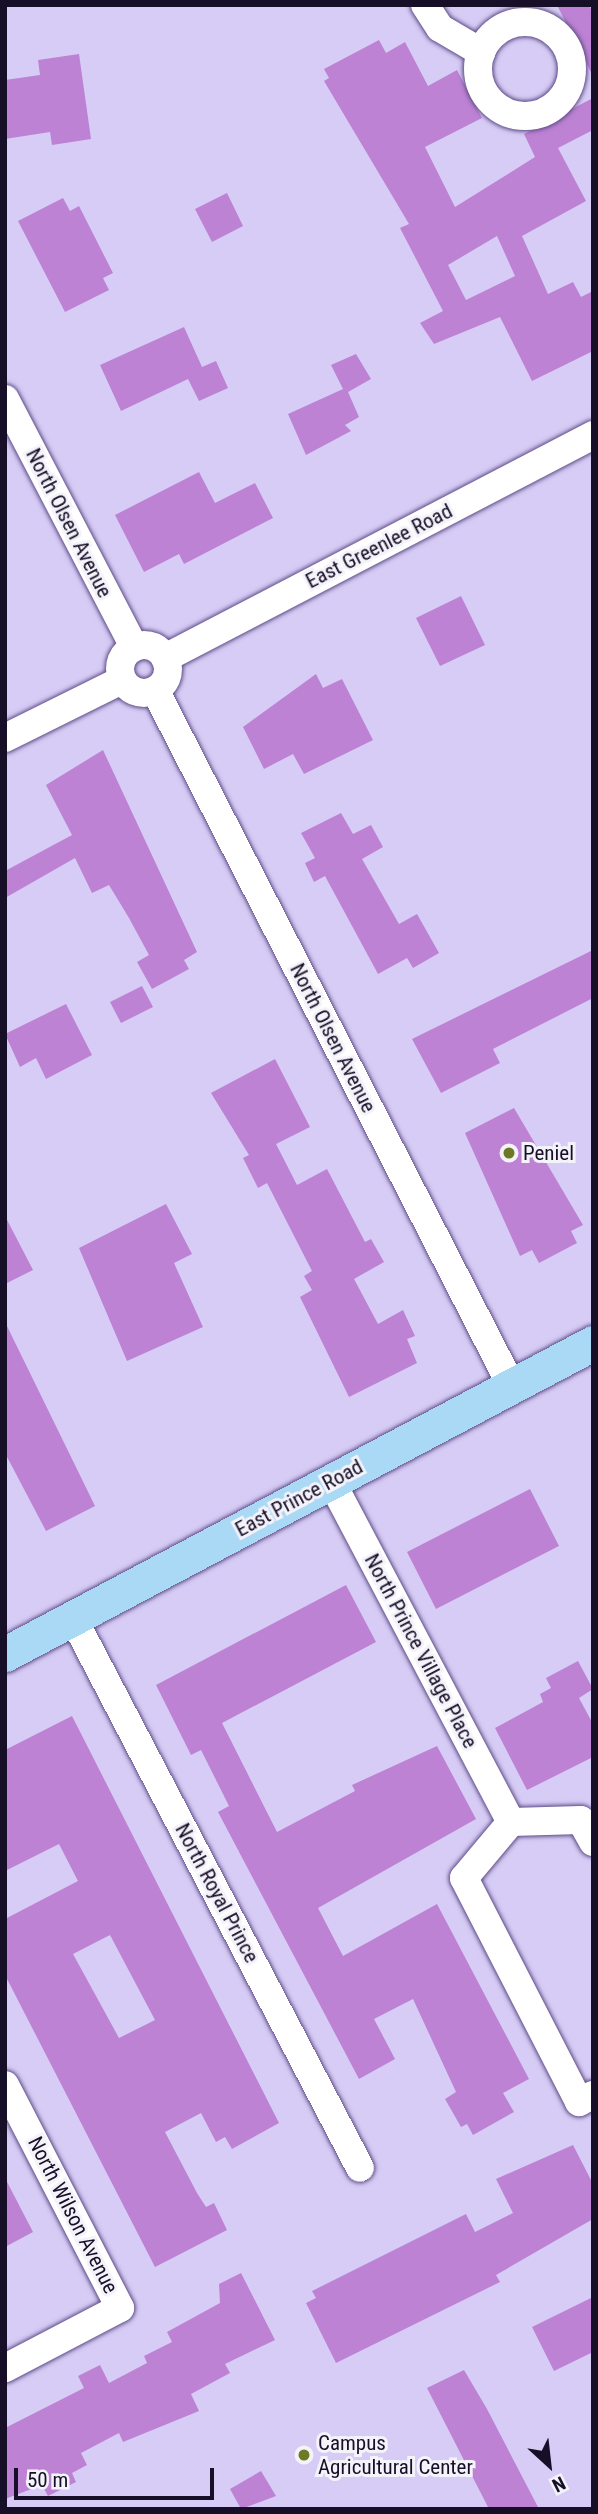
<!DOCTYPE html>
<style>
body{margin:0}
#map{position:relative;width:598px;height:2514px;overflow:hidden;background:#d6ccf5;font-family:"Roboto Condensed",sans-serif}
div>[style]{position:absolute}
.building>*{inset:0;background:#be82d4}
.roads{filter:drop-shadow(0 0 2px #5f4c88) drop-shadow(0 0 2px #5f4c88)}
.minor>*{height:28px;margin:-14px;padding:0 14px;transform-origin:14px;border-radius:14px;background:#fff}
.minor>.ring{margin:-14px;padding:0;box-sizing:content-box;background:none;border:28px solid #fff;border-radius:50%}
.major>*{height:35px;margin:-17.5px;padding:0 17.5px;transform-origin:17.5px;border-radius:17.5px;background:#a9d9f5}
.dots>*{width:19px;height:19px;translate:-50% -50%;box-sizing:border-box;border:4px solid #f4f3fa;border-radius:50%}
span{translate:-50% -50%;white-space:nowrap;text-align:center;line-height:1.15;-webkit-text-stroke:6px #f4f3fa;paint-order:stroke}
.street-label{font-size:21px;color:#170f27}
.poi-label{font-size:21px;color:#170f27}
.left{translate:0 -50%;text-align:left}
.frame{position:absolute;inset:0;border:7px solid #170f27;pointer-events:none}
.north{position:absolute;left:514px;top:2430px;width:70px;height:70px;-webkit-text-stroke:5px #f4f3fa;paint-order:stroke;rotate:153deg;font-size:19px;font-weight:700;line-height:28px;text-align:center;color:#170f27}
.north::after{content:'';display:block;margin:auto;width:24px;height:32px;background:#170f27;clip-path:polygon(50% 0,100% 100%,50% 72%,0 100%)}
.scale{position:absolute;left:14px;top:2468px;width:200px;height:32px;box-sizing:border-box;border:4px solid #170f27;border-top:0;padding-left:9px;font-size:21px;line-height:24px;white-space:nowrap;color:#170f27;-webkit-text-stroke:5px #f4f3fa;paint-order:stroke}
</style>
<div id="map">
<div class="building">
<i style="clip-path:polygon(557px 5px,589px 5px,593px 13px,593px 76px)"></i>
<i style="clip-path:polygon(evenodd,379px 40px,386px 53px,405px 42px,428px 86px,457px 70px,482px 118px,425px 147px,455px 207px,535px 157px,524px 134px,593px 98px,593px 130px,558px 148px,586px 201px,522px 236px,548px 294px,573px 282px,581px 297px,593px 291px,593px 351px,532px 381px,500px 317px,434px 344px,420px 323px,443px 311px,400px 228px,409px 224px,324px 81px,329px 78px,324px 69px,379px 40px,497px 236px,515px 276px,466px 300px,448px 265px,497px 236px)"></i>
<i style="clip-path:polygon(79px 54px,91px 139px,52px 145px,50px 132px,5px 139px,5px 80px,40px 75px,38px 60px)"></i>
<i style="clip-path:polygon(227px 193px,243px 226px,212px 242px,195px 209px)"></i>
<i style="clip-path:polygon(63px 198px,70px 211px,79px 206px,113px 273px,103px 278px,109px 290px,65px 312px,18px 221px)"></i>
<i style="clip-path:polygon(184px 327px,202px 367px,216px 361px,228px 388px,199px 401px,188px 379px,121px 411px,100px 365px)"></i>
<i style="clip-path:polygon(356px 354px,371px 379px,348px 392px,359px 417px,345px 425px,351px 431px,306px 455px,288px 414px,343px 389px,331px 365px)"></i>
<i style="clip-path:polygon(199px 472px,215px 503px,255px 483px,273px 518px,184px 564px,179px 554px,144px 572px,115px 515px)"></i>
<i style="clip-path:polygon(461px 596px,485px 645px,440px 666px,416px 618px)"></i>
<i style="clip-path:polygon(316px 674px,323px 688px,342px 679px,373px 740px,304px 774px,293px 754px,264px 769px,243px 727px)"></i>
<i style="clip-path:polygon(103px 750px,197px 952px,184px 960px,189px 969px,152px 989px,137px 962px,149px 955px,129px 918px,109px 885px,92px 893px,75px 858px,5px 898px,5px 871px,72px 835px,46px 785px)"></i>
<i style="clip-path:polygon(341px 813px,353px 834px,371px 825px,383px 847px,362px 859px,399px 924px,417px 914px,439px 953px,413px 968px,407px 958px,378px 974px,325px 876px,314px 882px,305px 863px,315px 858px,301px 833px)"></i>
<i style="clip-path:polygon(593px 950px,593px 998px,493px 1049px,500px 1063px,441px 1093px,412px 1039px)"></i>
<i style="clip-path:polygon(142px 986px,153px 1007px,121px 1023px,110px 1002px)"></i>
<i style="clip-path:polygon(66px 1004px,92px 1055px,46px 1079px,36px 1058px,20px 1067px,5px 1034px)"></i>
<i style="clip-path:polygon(275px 1059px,310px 1127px,276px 1144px,297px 1185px,327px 1169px,365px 1242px,371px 1239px,384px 1262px,354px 1279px,378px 1324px,403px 1310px,415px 1336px,407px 1339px,417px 1363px,349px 1397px,300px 1297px,312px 1290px,304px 1276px,312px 1271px,267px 1183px,258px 1188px,243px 1158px,249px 1155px,211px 1093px)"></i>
<i style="clip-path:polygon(514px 1108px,583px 1225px,571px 1231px,577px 1243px,539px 1263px,532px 1250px,520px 1256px,465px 1133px)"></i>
<i style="clip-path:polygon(166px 1204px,192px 1254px,174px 1263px,203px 1327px,127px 1361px,79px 1248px)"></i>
<i style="clip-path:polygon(5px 1216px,33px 1270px,5px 1284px)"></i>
<i style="clip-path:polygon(5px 1322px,95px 1506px,46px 1531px,5px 1453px)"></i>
<i style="clip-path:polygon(530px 1489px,559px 1546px,436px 1609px,407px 1552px)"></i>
<i style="clip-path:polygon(346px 1585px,376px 1642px,222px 1723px,277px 1832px,355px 1791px,352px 1785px,437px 1746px,476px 1819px,318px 1908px,343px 1956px,437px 1904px,529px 2079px,503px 2093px,514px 2112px,473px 2135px,467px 2124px,461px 2127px,445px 2099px,456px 2092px,413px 1999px,374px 2019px,395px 2059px,359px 2079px,218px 1812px,229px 1806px,201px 1750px,191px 1755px,156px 1685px)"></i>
<i style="clip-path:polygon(578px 1661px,593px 1689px,579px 1698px,593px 1724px,593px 1757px,527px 1790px,495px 1728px,543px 1702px,540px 1694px,551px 1688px,546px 1678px)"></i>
<i style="clip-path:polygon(evenodd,72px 1716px,279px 2123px,232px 2149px,225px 2137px,216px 2142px,201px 2113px,165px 2132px,197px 2193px,206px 2207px,214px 2203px,227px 2230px,155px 2267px,5px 1975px,5px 1919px,78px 1881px,59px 1844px,5px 1871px,5px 1750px,72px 1716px,110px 1935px,155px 2020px,119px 2038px,73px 1954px,110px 1935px)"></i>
<i style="clip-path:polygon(573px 2145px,593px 2184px,593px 2219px,496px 2275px,500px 2282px,336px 2363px,306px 2303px,316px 2298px,312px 2291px,466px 2214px,475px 2232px,513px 2213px,496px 2179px)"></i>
<i style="clip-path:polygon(5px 2178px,33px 2232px,5px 2247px)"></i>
<i style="clip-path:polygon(241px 2273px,275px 2340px,225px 2364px,230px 2373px,191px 2394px,199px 2411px,123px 2442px,119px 2433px,81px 2453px,87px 2465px,72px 2473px,76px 2482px,48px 2496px,42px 2485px,5px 2499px,5px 2428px,84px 2388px,78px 2376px,100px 2365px,109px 2383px,147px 2363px,144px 2356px,172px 2342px,167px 2332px,220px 2303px,219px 2284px)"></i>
<i style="clip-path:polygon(593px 2297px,593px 2352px,554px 2371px,532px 2327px)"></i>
<i style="clip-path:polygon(464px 2370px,487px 2409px,539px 2509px,489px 2509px,427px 2388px)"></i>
<i style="clip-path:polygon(261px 2471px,276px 2496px,241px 2509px,230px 2489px)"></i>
</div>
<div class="roads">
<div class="minor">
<i style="left:425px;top:5px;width:27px;rotate:57deg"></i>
<i style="left:440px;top:28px;width:48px;rotate:30.3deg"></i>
<i class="ring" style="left:478px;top:22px;width:66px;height:66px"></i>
<i style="left:5px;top:399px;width:280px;rotate:62.5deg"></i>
<i class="ring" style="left:120px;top:645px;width:20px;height:20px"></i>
<i style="left:165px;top:658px;width:483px;rotate:-27.5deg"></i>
<i style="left:155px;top:690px;width:781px;rotate:62.88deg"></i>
<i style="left:5px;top:738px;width:131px;rotate:-26.4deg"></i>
<i style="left:331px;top:1481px;width:386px;rotate:62.2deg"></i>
<i style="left:73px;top:1618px;width:620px;rotate:62.44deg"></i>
<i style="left:593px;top:1842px;width:25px;rotate:-119deg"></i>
<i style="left:581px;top:1820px;width:70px;rotate:178.4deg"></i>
<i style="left:511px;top:1822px;width:73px;rotate:130deg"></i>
<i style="left:464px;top:1878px;width:252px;rotate:62.8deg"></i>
<i style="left:579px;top:2102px;width:16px;rotate:-27deg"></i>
<i style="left:5px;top:2085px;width:251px;rotate:62.7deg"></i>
<i style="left:120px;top:2308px;width:130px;rotate:152.4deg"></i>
</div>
<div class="major">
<i style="left:5px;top:1654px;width:665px;rotate:-27.87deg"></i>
</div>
</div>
<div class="dots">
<i style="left:509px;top:1153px;background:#6d7925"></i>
<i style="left:304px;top:2455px;background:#6d7925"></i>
</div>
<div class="street-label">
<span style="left:69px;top:523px;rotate:63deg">North Olsen Avenue</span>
<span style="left:379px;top:546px;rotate:-27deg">East Greenlee Road</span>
<span style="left:333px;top:1038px;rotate:63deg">North Olsen Avenue</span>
<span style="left:299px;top:1498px;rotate:-28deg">East Prince Road</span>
<span style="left:421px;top:1651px;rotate:62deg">North Prince Village Place</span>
<span style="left:217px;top:1893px;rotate:62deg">North Royal Prince</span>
<span style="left:73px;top:2215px;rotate:63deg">North Wilson Avenue</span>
</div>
<div class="poi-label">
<span class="left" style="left:523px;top:1153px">Peniel</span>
<span class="left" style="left:318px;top:2455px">Campus<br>Agricultural Center</span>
</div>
<div class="frame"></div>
<div class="north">N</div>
<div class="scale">50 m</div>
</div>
